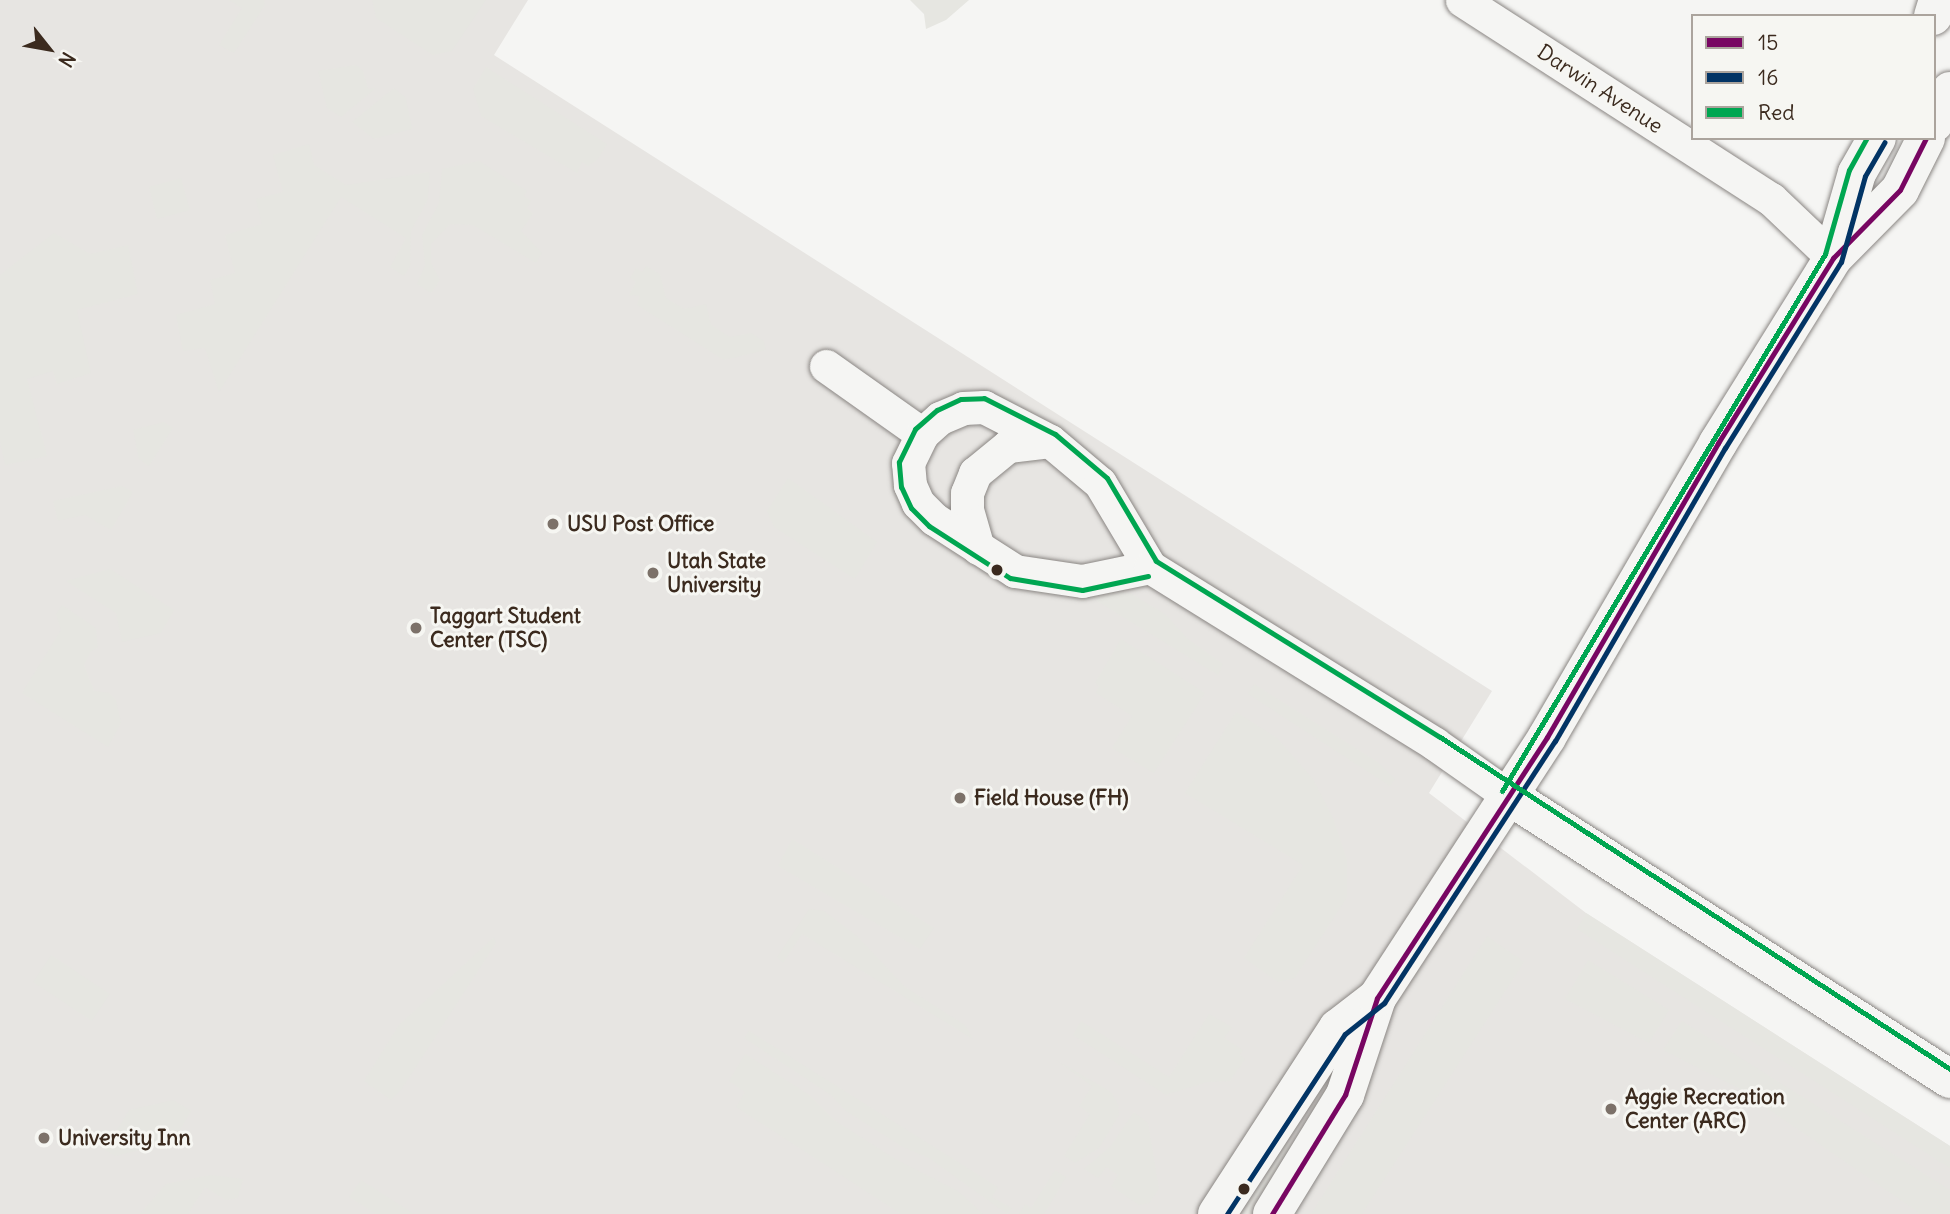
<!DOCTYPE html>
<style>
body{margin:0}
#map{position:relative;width:1950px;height:1214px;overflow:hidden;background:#f5f5f3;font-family:Delius,sans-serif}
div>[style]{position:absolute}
.built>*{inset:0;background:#e7e5e2}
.green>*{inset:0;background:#e6e6e1}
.roads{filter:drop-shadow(0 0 2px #8a8683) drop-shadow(0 0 2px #8a8683)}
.street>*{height:33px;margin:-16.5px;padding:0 16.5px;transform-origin:16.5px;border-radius:16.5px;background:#f5f5f3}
.secondary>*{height:38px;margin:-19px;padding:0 19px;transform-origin:19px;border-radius:19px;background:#f5f5f3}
.bus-1>*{height:5px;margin:-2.5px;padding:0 2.5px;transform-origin:2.5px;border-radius:2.5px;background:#780662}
.bus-2>*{height:5px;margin:-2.5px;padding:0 2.5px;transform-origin:2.5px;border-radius:2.5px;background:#023465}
.bus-3>*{height:5px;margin:-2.5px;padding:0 2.5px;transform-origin:2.5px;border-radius:2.5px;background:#00a651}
.dots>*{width:19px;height:19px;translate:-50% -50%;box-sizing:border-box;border:4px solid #f6f6f2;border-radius:50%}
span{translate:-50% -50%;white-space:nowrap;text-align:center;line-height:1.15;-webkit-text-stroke:6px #f6f6f2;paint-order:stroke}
.street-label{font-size:21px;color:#3b2a1e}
.poi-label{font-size:21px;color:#3b2a1e;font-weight:700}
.left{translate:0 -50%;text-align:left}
.legend{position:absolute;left:1691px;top:14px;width:245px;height:126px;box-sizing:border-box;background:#f6f6f2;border:2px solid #aba49d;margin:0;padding:9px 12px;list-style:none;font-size:21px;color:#3b2a1e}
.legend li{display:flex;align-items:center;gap:14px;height:35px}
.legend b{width:35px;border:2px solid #aba49d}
.north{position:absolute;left:14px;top:14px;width:70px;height:70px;-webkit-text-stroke:5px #f6f6f2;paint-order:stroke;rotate:121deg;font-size:19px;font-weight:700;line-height:28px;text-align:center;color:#3b2a1e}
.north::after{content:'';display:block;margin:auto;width:24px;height:32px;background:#3b2a1e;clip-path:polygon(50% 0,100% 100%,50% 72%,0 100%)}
</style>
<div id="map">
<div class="built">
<i style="clip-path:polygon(0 0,528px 0,494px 55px,1492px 691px,1429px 793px,1586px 913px,1950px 1146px,1950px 1214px,0 1214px)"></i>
</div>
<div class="green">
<i style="clip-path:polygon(229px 0,264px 0,265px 5px,234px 53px,219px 45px,242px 8px)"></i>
<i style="clip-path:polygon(372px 0,486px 0,452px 51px,433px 55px,376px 18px)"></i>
<i style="clip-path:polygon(910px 0,969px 0,946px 20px,926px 29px,924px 14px)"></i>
<i style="clip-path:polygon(356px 65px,363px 71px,368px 89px,376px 88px,341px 117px,327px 108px,318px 71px)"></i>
<i style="clip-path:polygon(486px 67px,607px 144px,598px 159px,588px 166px,582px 162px,577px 173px,481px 116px,473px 89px)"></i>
<i style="clip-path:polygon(394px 88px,406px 98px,412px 129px,374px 139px,352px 122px)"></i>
<i style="clip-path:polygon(309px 144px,314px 165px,346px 185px,430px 172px,428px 199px,411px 231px,410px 266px,404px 276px,390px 267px,406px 238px,341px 197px,219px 392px,205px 348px,183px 351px,176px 315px,215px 304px,210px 280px,235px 273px,225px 235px,262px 224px,256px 199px,283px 192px,273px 155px)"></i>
<i style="clip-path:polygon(479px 161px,527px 191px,524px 196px,531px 201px,527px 208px,533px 214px,521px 231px,542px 253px,536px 263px,473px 225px,450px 224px,431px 244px,431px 263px,440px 280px,431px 293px,417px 284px,425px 265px,422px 235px,439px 203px,442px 169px)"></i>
<i style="clip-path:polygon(181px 178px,190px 210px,157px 219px,149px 187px)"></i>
<i style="clip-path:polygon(54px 233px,90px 254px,128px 245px,138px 294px,77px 310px,91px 373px,57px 384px,53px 371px,27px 379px,47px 456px,5px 465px,0 442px,0 275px)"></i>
<i style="clip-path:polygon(646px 266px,660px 274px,666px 298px,684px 309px,706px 304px,711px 325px,730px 337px,751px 333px,764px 341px,766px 350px,724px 360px,637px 305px,640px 296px,629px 295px,636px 282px,630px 278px,636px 268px,642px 272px)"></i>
<i style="clip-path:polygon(164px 422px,173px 428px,149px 466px,139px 459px,133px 430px)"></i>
<i style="clip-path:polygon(788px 478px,877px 542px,855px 579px,774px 527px,767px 511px)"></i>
<i style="clip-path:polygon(122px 486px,133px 492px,111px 530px,85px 515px,58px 521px,53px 501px)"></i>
<i style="clip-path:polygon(110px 569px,174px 610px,161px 633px,122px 642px,116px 613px,66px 581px)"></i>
<i style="clip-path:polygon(1112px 590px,1132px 594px,1166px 615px,1188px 639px,1223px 664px,1218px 675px,1087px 595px)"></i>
<i style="clip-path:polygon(62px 605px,96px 628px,98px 648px,91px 651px,84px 665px,94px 691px,109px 693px,116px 700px,121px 723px,108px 747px,22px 693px,61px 630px,56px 614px)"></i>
<i style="clip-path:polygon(1121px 639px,1205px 693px,1154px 773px,1112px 748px,1132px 716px,1096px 693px,1099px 686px,1095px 683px)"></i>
<i style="clip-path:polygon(1254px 684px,1379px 763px,1395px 779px,1390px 786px,1248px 694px)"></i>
<i style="clip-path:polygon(1236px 712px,1277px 738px,1313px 779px,1333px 818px,1347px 860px,1347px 897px,1295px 978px,1278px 982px,1244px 958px,1303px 865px,1185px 793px)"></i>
<i style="clip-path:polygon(792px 839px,934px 928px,920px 949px,778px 866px)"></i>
<i style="clip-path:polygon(809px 909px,824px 911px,857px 936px,905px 987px,965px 1025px,973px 1039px,802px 934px,783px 963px,777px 957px)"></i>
<i style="clip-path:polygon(1586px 913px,1950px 1146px,1950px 1168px,1577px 929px)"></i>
<i style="clip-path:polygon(1487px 936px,1524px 962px,1362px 1214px,1311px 1214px)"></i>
<i style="clip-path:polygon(494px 937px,496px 943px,401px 1090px,391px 1100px,364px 1081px,399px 1025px)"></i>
<i style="clip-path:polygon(51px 955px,110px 994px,92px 1021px,33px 982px)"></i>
<i style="clip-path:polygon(1588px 960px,1669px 1010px,1649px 1043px,1565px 999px)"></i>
<i style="clip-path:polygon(1209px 1014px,1232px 1027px,1224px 1038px,1243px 1050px,1240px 1055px,1245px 1059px,1230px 1081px,1207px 1082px,1166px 1095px,1073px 1035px,1081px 1021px,1169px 1077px)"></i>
<i style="clip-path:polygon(1682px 1021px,1950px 1190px,1950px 1214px,1921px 1214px,1738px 1088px,1663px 1050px)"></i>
<i style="clip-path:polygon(749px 1031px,998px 1187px,992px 1197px,1012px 1208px,1007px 1214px,929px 1158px,903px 1147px,846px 1111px,831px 1095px,744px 1038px)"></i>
<i style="clip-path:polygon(745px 1054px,808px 1094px,834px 1120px,897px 1160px,958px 1191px,983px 1214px,901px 1214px,736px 1107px,745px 1092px,729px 1081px)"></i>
<i style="clip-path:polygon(1056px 1060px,1111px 1092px,1118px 1104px,1119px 1115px,1099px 1148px,1075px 1163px,1064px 1156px,1090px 1114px,1079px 1106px,1092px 1086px)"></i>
<i style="clip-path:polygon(173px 1100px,191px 1111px,173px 1142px,115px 1156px,105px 1150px,129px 1110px)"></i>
<i style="clip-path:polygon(1134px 1112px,1148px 1123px,1159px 1189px,1149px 1203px,1139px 1205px,1111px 1186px,1118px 1175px,1106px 1167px,1098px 1178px,1084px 1169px,1110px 1147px)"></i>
<i style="clip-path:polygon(1282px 1139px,1303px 1152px,1264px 1214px,1234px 1214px)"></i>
<i style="clip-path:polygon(1055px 1170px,1066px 1177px,1044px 1214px,1019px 1214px,1025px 1204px,1031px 1208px)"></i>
<i style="clip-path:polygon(211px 1175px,243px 1179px,238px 1198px,226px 1200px,205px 1187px,188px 1214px,140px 1214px,166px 1184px)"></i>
<i style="clip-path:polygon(361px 1180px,414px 1214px,376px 1214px,349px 1197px)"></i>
</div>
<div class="roads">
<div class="street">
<i style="left:1462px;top:0;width:368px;rotate:32.8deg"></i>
<i style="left:1771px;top:199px;width:86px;rotate:43.6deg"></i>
<i style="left:826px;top:366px;width:118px;rotate:35.3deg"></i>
<i style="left:978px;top:548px;width:40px;rotate:-106deg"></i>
<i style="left:967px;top:510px;width:17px;rotate:-90deg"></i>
<i style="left:967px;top:493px;width:22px;rotate:-68deg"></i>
<i style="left:975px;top:473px;width:43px;rotate:-39.3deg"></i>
<i style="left:1008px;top:446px;width:42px;rotate:-6.8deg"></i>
<i style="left:1150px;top:567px;width:69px;rotate:168.4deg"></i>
<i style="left:1082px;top:581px;width:68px;rotate:-171.5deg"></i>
<i style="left:1015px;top:571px;width:96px;rotate:-147.3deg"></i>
<i style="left:934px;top:519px;width:23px;rotate:-135deg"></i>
<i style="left:918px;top:503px;width:20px;rotate:-114deg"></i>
<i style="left:910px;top:485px;width:22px;rotate:-95deg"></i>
<i style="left:908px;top:463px;width:32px;rotate:-64deg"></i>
<i style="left:922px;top:434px;width:24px;rotate:-42deg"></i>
<i style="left:940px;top:418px;width:25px;rotate:-23deg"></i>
<i style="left:963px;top:408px;width:21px;rotate:-3deg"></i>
<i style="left:984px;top:407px;width:74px;rotate:27.3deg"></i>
<i style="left:1050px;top:441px;width:65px;rotate:40deg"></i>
<i style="left:1100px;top:483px;width:98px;rotate:59.2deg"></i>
<i style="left:1150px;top:567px;width:335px;rotate:31.8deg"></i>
<i style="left:1435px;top:744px;width:90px;rotate:35.1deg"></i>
</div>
<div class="secondary">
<i style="left:1933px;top:16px;width:17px;rotate:-73deg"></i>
<i style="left:1934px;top:123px;width:36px;rotate:-63deg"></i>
<i style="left:1834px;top:253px;width:83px;rotate:-74deg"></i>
<i style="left:1857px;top:173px;width:40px;rotate:-60.3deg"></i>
<i style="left:1509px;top:796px;width:524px;rotate:32.69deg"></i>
<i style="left:1217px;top:1214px;width:222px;rotate:-57deg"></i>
<i style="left:1338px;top:1028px;width:49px;rotate:-37.6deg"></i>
<i style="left:1272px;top:1214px;width:140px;rotate:-58.5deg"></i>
<i style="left:1345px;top:1095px;width:102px;rotate:-71.7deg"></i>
<i style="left:1377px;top:998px;width:311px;rotate:-56.9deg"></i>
<i style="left:1547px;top:737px;width:340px;rotate:-59.8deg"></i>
<i style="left:1718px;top:443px;width:218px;rotate:-58.1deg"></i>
<i style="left:1833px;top:258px;width:95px;rotate:-45.4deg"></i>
<i style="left:1900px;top:190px;width:58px;rotate:-63.4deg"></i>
</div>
</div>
<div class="bus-1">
<i style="left:1272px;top:1214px;width:140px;rotate:-58.5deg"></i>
<i style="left:1345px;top:1095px;width:102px;rotate:-71.7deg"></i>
<i style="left:1377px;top:998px;width:311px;rotate:-56.9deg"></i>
<i style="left:1547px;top:737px;width:340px;rotate:-59.8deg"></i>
<i style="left:1718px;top:443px;width:218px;rotate:-58.1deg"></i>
<i style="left:1833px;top:258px;width:95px;rotate:-45.4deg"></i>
<i style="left:1900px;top:190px;width:58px;rotate:-63.4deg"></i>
</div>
<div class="bus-2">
<i style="left:1227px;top:1214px;width:215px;rotate:-56.8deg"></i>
<i style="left:1345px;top:1034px;width:50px;rotate:-38.5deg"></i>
<i style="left:1384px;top:1003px;width:313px;rotate:-56.9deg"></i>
<i style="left:1555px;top:741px;width:339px;rotate:-59.9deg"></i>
<i style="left:1725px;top:448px;width:219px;rotate:-58.1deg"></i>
<i style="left:1841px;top:262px;width:89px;rotate:-74.4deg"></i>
<i style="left:1865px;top:176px;width:39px;rotate:-60deg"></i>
</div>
<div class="bus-3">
<i style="left:1148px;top:576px;width:67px;rotate:168deg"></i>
<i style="left:1082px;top:590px;width:73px;rotate:-170.5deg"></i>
<i style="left:1010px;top:578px;width:96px;rotate:-147.3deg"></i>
<i style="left:929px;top:526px;width:25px;rotate:-135deg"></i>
<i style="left:911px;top:508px;width:23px;rotate:-115deg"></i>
<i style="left:901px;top:487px;width:25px;rotate:-95deg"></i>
<i style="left:899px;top:462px;width:37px;rotate:-64deg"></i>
<i style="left:915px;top:429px;width:29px;rotate:-41deg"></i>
<i style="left:937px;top:410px;width:26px;rotate:-25deg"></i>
<i style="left:961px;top:399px;width:23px;rotate:-2deg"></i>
<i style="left:984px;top:398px;width:80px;rotate:26.9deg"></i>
<i style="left:1055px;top:434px;width:68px;rotate:40.2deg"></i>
<i style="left:1107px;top:478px;width:96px;rotate:59.4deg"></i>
<i style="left:1156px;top:561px;width:334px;rotate:31.8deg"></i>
<i style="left:1440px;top:737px;width:609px;rotate:33.06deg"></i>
<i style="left:1502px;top:791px;width:627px;rotate:-58.97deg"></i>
<i style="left:1825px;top:254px;width:87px;rotate:-74.1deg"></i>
<i style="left:1849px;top:170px;width:37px;rotate:-61deg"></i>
</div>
<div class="dots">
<i style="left:553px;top:524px;background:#7c7169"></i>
<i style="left:997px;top:570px;background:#3b2a1e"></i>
<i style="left:653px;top:573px;background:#7c7169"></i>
<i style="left:416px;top:628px;background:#7c7169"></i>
<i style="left:960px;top:798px;background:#7c7169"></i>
<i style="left:1611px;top:1109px;background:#7c7169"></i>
<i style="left:44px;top:1138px;background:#7c7169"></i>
<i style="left:1244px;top:1189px;background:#3b2a1e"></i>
</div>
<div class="street-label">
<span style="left:1600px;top:89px;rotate:33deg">Darwin Avenue</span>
</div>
<div class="poi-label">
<span class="left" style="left:567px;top:524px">USU Post Office</span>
<span class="left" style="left:667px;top:573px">Utah State<br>University</span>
<span class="left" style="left:430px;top:628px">Taggart Student<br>Center (TSC)</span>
<span class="left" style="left:974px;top:798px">Field House (FH)</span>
<span class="left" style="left:1625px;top:1109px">Aggie Recreation<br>Center (ARC)</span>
<span class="left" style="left:58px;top:1138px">University Inn</span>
</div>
<ul class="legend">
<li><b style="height:9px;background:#780662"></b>15</li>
<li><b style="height:9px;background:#023465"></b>16</li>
<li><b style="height:9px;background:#00a651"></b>Red</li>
</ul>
<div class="north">N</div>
</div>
